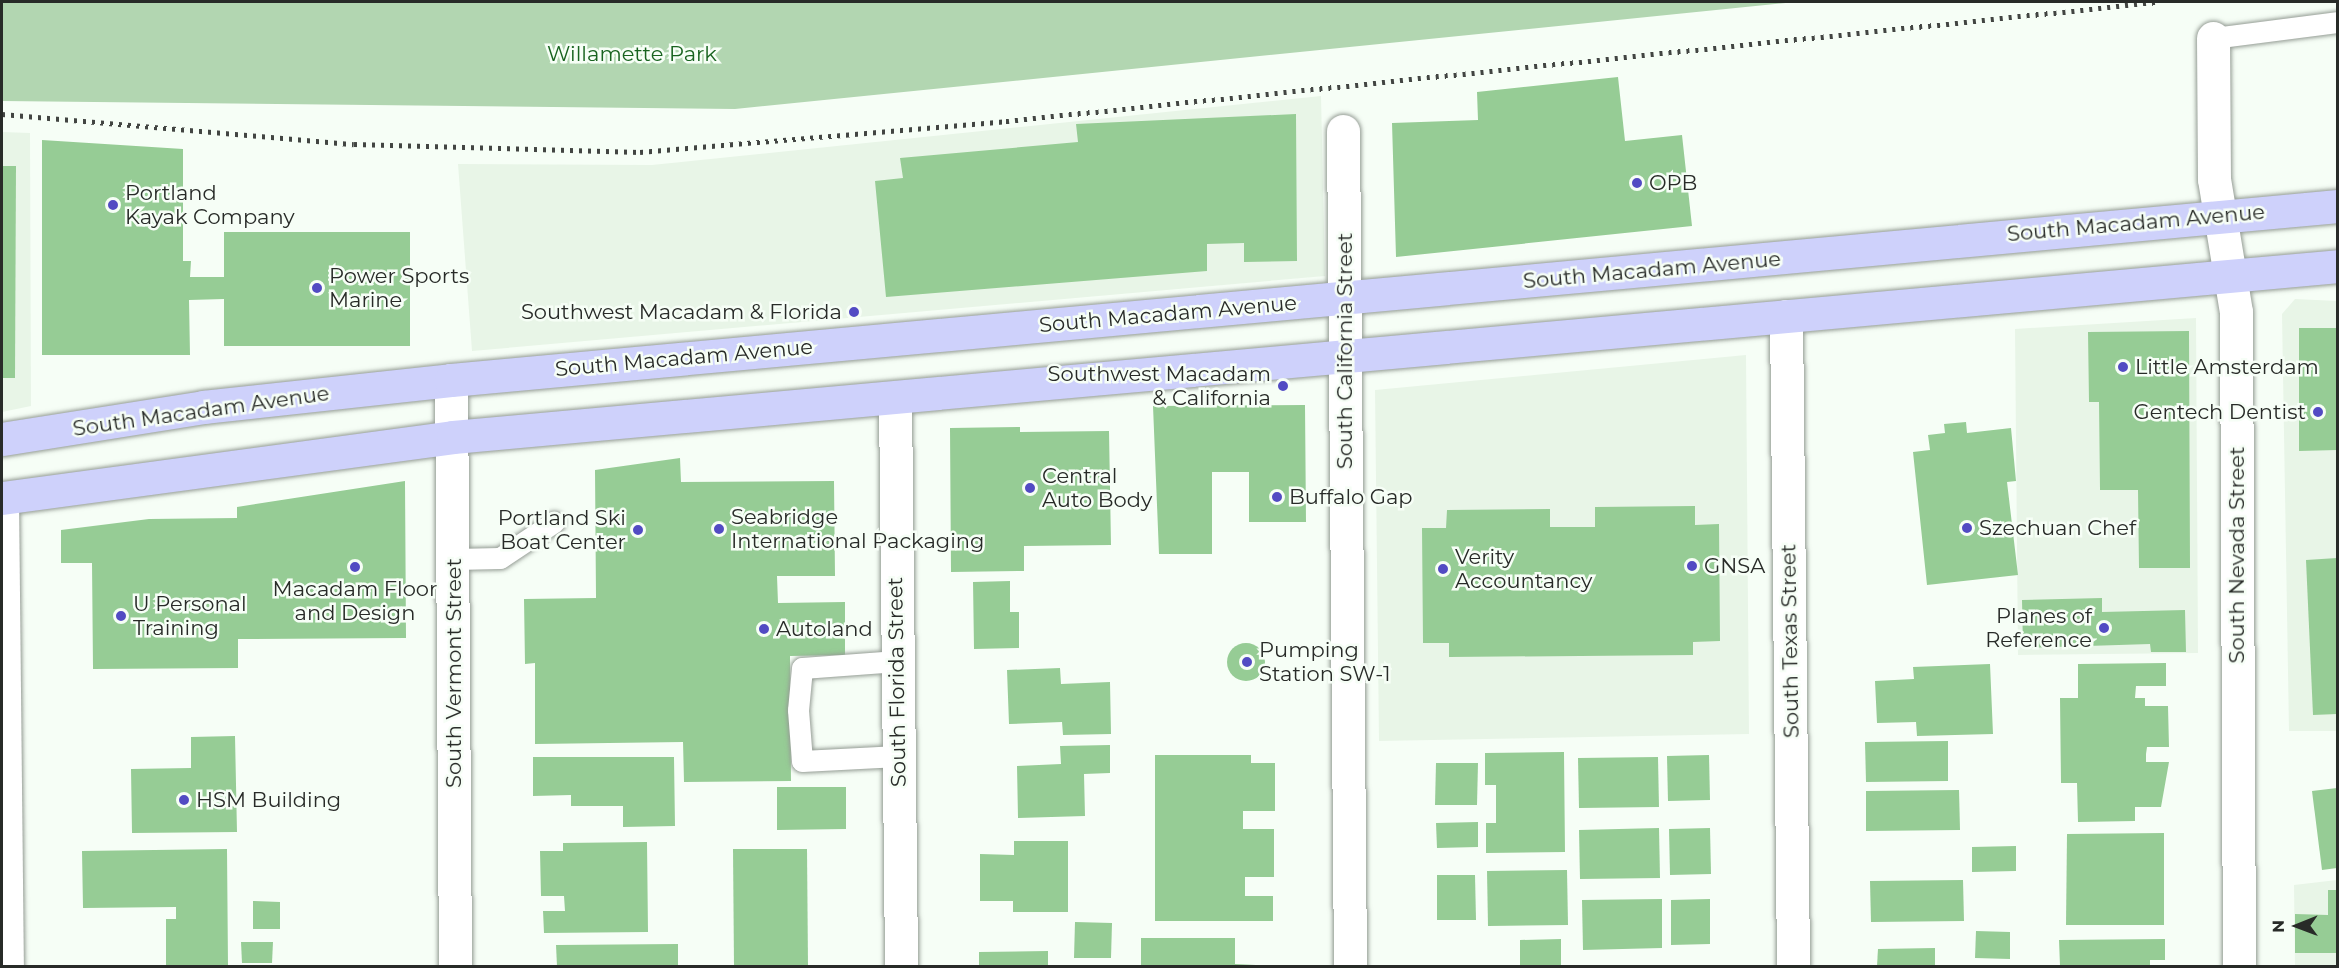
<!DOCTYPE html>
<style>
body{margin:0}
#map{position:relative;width:2339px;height:968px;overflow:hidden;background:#f6fef6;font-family:Montserrat,sans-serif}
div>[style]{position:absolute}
.built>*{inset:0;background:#e8f5e7}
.green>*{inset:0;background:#b2d6b1}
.building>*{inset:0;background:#96cc95}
.round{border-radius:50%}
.roads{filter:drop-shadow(0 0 2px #959d95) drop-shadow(0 0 2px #959d95)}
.lane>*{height:21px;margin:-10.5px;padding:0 10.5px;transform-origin:10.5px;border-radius:10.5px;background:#fff}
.street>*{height:33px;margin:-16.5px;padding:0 16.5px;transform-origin:16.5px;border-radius:16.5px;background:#fff}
.primary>*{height:33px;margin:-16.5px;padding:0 16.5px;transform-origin:16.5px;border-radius:16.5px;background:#ced1fb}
.rail>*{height:4.5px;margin-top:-2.25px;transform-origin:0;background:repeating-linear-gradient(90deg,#424542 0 3px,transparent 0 9px)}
.dots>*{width:16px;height:16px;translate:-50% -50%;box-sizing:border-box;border:3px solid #f6fef6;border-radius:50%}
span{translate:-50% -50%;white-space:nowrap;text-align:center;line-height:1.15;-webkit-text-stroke:5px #f6fef6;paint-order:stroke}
.park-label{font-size:21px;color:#18631f}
.poi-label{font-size:21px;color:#282b28}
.left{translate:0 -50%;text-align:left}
.right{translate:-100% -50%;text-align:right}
.street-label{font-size:21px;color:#282b28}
.frame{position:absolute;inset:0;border:3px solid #282b28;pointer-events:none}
.north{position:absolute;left:2267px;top:896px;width:60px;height:60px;-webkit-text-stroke:4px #f6fef6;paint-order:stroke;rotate:269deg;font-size:16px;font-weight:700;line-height:24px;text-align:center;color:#282b28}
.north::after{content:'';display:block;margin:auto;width:21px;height:27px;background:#282b28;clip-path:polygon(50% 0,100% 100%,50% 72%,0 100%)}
</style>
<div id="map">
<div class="built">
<i style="clip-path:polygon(1321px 96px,1325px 276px,472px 351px,458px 164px,652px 165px)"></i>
<i style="clip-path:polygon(2px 132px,30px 133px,31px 406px,2px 412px)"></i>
<i style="clip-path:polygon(2295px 299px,2337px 301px,2337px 731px,2289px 731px,2282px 314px)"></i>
<i style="clip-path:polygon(2196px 318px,2198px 653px,2018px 655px,2015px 329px)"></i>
<i style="clip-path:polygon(1746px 355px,1749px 734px,1379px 741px,1375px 390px)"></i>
<i style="clip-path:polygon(2337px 880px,2337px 966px,2295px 966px,2294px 885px)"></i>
</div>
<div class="green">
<i style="clip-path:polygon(2px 2px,1796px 2px,735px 109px,2px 101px)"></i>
</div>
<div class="building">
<i style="clip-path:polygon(1618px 77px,1625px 141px,1682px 135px,1692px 226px,1396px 257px,1392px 123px,1478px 120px,1477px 92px)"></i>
<i style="clip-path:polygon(1296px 114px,1297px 261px,1244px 262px,1244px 243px,1207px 244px,1207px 271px,886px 297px,875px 181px,903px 178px,900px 158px,1078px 142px,1076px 124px)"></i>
<i style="clip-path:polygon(42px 140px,183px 149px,183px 261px,191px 261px,190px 277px,224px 277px,224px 232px,410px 232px,410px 346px,224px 346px,224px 299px,189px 300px,190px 355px,42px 355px)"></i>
<i style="clip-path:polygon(2px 166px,16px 166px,15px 378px,2px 378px)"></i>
<i style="clip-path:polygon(2299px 328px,2337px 328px,2337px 450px,2299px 451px)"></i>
<i style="clip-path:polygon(2189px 331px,2190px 568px,2139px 568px,2138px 490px,2100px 490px,2099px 402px,2089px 402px,2088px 332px)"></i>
<i style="clip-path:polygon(1305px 405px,1306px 522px,1249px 522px,1249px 472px,1212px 472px,1212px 554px,1159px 554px,1153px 406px)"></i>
<i style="clip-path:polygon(1966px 422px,1967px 433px,2011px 428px,2016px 481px,2007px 482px,2018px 575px,1927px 585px,1913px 452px,1930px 450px,1928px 435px,1945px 433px,1944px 424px)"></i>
<i style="clip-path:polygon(1020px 427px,1020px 432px,1109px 431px,1111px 545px,1024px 546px,1024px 571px,951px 572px,950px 428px)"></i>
<i style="clip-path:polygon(680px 458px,681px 482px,834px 481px,835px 576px,777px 576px,778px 603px,845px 602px,845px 655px,790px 656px,791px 781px,684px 782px,683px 742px,535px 744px,535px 663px,525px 664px,524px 599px,596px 598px,595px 470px)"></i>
<i style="clip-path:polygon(405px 481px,406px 638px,238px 639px,238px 668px,93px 669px,92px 563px,61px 563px,61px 530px,149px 519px,237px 518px,237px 507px)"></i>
<i style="clip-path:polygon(1695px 506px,1695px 525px,1719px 524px,1720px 641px,1693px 642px,1693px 655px,1449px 657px,1449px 643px,1423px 643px,1422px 528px,1446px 528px,1447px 510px,1550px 509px,1550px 527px,1595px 527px,1595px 507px)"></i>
<i style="clip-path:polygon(2337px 558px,2337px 714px,2313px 715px,2306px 560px)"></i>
<i style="clip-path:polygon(1010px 581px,1010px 612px,1019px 612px,1019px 648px,974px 649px,973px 582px)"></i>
<i style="clip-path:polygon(2102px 598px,2102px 612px,2185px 610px,2186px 652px,2151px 652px,2150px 644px,2023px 648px,2022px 600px)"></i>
<i class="round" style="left:1227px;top:643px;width:38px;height:38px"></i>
<i style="clip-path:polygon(2166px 663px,2166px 686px,2136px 686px,2135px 698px,2145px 698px,2145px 706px,2168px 706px,2169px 747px,2147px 747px,2146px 754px,2146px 762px,2169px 762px,2161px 807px,2135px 807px,2135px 821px,2078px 822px,2077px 783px,2061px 783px,2060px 698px,2078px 698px,2078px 664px)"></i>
<i style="clip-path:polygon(1990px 664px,1993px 734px,1917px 736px,1916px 722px,1877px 723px,1875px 681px,1914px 679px,1913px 667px)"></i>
<i style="clip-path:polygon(1060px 668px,1061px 684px,1110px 682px,1111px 734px,1063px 735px,1062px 722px,1009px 724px,1007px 670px)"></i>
<i style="clip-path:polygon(235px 736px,237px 832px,132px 833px,131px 769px,191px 768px,191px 737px)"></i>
<i style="clip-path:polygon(1948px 741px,1948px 781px,1866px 782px,1865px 742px)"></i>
<i style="clip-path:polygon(1110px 745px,1110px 773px,1084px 774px,1085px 816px,1018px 818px,1017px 766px,1061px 764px,1060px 746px)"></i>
<i style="clip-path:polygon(1564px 752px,1565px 852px,1486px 853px,1486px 823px,1496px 823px,1496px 785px,1485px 785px,1485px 753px)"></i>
<i style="clip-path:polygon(1155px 755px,1251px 755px,1251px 763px,1275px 763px,1275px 811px,1243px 811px,1243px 829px,1274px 829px,1274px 877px,1245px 877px,1245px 896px,1273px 896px,1273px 921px,1155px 921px)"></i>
<i style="clip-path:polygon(1709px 755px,1710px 800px,1668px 801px,1667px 756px)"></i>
<i style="clip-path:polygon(533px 757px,674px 757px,675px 826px,623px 827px,623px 806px,571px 806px,571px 795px,533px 796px)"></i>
<i style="clip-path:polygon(1658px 757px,1659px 807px,1579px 808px,1578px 758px)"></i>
<i style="clip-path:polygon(1436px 763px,1478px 763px,1477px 805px,1435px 805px)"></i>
<i style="clip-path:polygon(777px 787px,846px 787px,846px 829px,777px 830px)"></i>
<i style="clip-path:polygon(2337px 788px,2337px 868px,2322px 870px,2312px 791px)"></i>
<i style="clip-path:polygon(1959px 790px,1960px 830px,1866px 831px,1866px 791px)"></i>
<i style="clip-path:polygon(1478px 822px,1478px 847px,1437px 848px,1436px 823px)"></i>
<i style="clip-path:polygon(1659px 828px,1660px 878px,1580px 879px,1579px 830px)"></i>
<i style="clip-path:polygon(1710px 828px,1711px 874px,1670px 875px,1669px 829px)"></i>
<i style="clip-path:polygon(2164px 833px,2164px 925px,2066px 925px,2067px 834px)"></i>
<i style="clip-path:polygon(1014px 841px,1068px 841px,1068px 912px,1013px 912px,1013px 901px,980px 901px,980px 854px,1014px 855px)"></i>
<i style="clip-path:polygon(647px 842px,648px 932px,544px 933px,543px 911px,565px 911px,564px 896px,541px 896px,540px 851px,563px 851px,563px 843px)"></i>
<i style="clip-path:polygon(2016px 846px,2016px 871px,1972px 872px,1972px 847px)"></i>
<i style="clip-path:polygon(227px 849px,228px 966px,166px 966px,166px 919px,176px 919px,176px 907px,83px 908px,82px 851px)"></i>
<i style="clip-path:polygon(733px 849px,807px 849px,808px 966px,734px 966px)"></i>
<i style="clip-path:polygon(1567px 870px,1568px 925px,1488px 926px,1487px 871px)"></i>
<i style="clip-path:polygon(1437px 875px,1475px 875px,1476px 920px,1437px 920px)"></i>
<i style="clip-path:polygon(1963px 880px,1964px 921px,1871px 922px,1870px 881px)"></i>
<i style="clip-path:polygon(2328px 890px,2337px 890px,2337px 953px,2295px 953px,2295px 914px,2328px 915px)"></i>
<i style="clip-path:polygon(1662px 899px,1662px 948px,1583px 950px,1582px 900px)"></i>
<i style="clip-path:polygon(1710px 899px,1710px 944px,1671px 945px,1671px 900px)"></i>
<i style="clip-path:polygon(253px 901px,280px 902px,280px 929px,253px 929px)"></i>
<i style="clip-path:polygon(1075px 922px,1112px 923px,1111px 958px,1074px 958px)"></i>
<i style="clip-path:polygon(1976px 931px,2010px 932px,2010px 959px,1975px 958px)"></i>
<i style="clip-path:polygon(1141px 938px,1235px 938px,1235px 964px,1278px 966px,1141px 966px)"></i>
<i style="clip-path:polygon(1561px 939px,1561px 966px,1520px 966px,1520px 940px)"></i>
<i style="clip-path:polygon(2165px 939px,2165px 960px,2150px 960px,2150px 966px,2060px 966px,2059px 940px)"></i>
<i style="clip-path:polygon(241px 942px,273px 942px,272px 963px,242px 963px)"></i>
<i style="clip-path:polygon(678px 944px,678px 966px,557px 966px,556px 945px)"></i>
<i style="clip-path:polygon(1935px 948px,1935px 966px,1877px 966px,1878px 949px)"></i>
<i style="clip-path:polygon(1048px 951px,1048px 966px,979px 966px,979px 952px)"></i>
</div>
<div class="roads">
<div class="lane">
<i style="left:2213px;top:38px;width:126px;rotate:-7.3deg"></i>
<i style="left:454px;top:559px;width:46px;rotate:-1.2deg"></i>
<i style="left:500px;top:558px;width:65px;rotate:-33.7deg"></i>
<i style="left:897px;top:661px;width:95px;rotate:175.8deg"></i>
<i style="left:802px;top:668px;width:42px;rotate:95.4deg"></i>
<i style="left:798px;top:710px;width:51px;rotate:85.5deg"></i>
<i style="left:802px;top:761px;width:96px;rotate:-3deg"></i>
</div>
<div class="street">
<i style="left:2213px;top:38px;width:141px;rotate:89.6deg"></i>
<i style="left:2214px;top:179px;width:135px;rotate:80.6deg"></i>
<i style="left:2236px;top:312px;width:654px;rotate:89.74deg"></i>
<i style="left:1343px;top:131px;width:835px;rotate:89.52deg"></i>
<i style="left:1786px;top:316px;width:650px;rotate:89.38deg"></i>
<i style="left:451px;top:380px;width:586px;rotate:89.61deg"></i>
<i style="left:895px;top:398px;width:568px;rotate:89.39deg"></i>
<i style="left:2px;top:498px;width:468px;rotate:89.4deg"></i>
</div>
<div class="primary">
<i style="left:2px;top:439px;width:204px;rotate:-9deg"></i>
<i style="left:203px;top:407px;width:249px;rotate:-6.2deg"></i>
<i style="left:451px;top:380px;width:1895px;rotate:-5.27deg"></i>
<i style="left:2px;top:498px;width:455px;rotate:-7.7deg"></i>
<i style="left:453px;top:437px;width:1893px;rotate:-5.18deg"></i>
</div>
</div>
<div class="rail">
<i style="left:2px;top:114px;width:353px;rotate:4.9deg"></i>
<i style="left:354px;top:144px;width:286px;rotate:1.6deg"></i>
<i style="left:640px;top:152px;width:367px;rotate:-4.8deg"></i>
<i style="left:1006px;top:121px;width:1158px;rotate:-5.9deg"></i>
</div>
<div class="dots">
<i style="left:1637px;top:183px;background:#524bc3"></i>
<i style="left:113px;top:205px;background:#524bc3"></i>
<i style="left:317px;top:288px;background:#524bc3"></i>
<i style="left:854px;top:312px;background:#524bc3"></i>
<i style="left:2123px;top:367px;background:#524bc3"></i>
<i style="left:1283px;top:386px;background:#524bc3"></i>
<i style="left:2318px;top:412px;background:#524bc3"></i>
<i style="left:1030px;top:488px;background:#524bc3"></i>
<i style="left:1277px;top:497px;background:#524bc3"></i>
<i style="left:1967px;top:528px;background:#524bc3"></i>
<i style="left:719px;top:529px;background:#524bc3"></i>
<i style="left:638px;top:530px;background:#524bc3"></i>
<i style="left:1692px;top:566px;background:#524bc3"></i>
<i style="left:355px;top:567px;background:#524bc3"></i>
<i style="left:1443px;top:569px;background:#524bc3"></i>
<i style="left:121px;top:616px;background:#524bc3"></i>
<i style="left:2104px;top:628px;background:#524bc3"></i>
<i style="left:764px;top:629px;background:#524bc3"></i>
<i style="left:1247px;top:662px;background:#524bc3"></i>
<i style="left:184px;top:800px;background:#524bc3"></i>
</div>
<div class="park-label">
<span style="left:632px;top:54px">Willamette Park</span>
</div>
<div class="poi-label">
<span class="left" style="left:1649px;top:183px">OPB</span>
<span class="left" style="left:125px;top:205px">Portland<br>Kayak Company</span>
<span class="left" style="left:329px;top:288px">Power Sports<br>Marine</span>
<span class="right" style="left:842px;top:312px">Southwest Macadam &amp; Florida</span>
<span class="left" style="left:2135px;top:367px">Little Amsterdam</span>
<span class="right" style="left:1271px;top:386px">Southwest Macadam<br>&amp; California</span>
<span class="right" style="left:2306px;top:412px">Gentech Dentist</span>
<span class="left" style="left:1042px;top:488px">Central<br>Auto Body</span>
<span class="left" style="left:1289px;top:497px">Buffalo Gap</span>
<span class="left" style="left:731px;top:529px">Seabridge<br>International Packaging</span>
<span class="right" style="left:626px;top:530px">Portland Ski<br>Boat Center</span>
<span class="left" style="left:1979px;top:528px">Szechuan Chef</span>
<span class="left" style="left:1455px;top:569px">Verity<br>Accountancy</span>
<span class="left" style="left:1704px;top:566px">GNSA</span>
<span style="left:355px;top:601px">Macadam Floor<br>and Design</span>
<span class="left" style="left:133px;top:616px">U Personal<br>Training</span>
<span class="right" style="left:2092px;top:628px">Planes of<br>Reference</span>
<span class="left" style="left:776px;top:629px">Autoland</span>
<span class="left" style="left:1259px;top:662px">Pumping<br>Station SW-1</span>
<span class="left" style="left:196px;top:800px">HSM Building</span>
</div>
<div class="street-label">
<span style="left:2136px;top:223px;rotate:-5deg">South Macadam Avenue</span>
<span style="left:1652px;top:270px;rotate:-5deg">South Macadam Avenue</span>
<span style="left:1168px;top:314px;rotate:-5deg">South Macadam Avenue</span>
<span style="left:1345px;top:351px;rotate:-90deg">South California Street</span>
<span style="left:684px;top:358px;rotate:-5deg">South Macadam Avenue</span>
<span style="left:201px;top:411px;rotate:-8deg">South Macadam Avenue</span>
<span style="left:2237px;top:555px;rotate:-90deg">South Nevada Street</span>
<span style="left:1790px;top:641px;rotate:-91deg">South Texas Street</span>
<span style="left:454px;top:673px;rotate:-90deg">South Vermont Street</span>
<span style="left:897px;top:682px;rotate:-91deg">South Florida Street</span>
</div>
<div class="frame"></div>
<div class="north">N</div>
</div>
